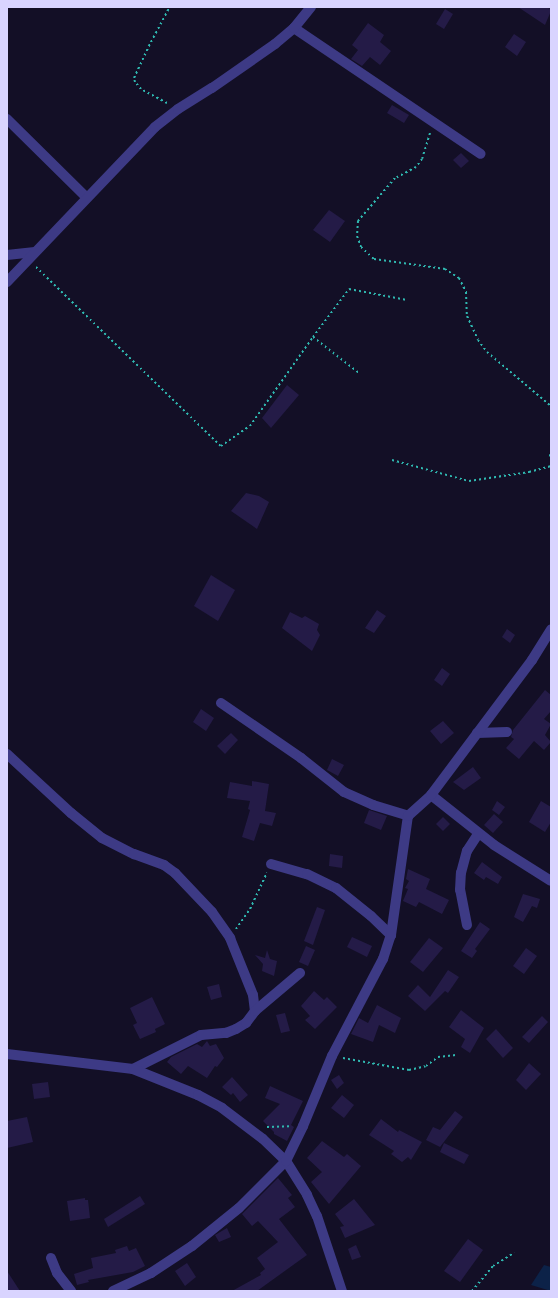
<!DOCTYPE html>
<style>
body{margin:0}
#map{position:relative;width:558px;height:1298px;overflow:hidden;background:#130f26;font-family:Figtree,sans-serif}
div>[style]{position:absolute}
.water>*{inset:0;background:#0c2248}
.building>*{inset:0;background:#241b47}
.path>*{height:2px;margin-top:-1px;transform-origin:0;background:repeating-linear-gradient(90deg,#2fb8b0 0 2px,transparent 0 5px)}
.minor>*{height:10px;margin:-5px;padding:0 5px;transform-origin:5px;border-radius:5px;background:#3d3a85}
span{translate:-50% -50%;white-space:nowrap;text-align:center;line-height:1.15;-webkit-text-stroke:3px #130f26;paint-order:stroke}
.frame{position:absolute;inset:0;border:8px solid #d9d4ff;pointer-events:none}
</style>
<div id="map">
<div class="water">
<i style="clip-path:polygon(544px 1265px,551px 1267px,551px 1291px,531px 1285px)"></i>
</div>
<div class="building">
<i style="clip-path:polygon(518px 7px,545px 7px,551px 9px,551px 11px,545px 25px)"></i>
<i style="clip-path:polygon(445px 9px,453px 14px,444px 29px,436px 24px)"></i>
<i style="clip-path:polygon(368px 23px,384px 35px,380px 42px,391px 51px,380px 65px,370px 57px,362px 66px,351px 59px,358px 50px,352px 45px)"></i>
<i style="clip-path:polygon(514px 34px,526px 42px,517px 56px,505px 47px)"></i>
<i style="clip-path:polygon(392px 105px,409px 115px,404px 123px,387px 113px)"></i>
<i style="clip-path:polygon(461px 153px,469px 161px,461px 168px,453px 160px)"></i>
<i style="clip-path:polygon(329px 210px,345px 221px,330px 242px,313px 230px)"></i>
<i style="clip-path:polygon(287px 385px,299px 395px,271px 428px,262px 418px)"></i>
<i style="clip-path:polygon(246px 493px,259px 496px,269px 502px,257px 529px,231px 511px)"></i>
<i style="clip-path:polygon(211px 575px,235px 590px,218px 621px,194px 606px)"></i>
<i style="clip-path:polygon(377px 610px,386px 616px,374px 633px,365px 628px)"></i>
<i style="clip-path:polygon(290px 612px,302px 618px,305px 616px,319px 624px,317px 630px,320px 635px,312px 651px,282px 628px)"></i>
<i style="clip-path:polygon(507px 629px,515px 635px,510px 643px,502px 637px)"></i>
<i style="clip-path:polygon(442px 668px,450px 674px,442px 686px,434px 680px)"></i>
<i style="clip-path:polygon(545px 690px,551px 695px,551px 711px,544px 719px,551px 724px,545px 735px,551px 742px,544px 750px,534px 741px,519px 759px,506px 748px,514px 739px,511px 737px,513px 730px)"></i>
<i style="clip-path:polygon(201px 709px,214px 718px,206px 731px,193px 722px)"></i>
<i style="clip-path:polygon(443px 721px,454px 733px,441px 744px,430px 731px)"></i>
<i style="clip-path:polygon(231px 733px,238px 740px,225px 754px,217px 746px)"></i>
<i style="clip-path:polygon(332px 759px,344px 765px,338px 776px,327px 770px)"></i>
<i style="clip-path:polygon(473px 767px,481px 778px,464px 790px,453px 782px)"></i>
<i style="clip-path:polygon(252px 781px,269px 784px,265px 811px,276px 813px,272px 826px,260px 823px,254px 841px,242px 837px,250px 810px,248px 809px,250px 801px,227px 798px,230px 782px,252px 786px)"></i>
<i style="clip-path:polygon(497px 801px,505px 807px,499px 815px,492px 810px)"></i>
<i style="clip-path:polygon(541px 801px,551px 807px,551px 822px,545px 832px,529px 822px)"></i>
<i style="clip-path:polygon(369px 810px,387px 816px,381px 830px,364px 823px)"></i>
<i style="clip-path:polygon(494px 814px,503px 822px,493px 833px,484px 825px)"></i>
<i style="clip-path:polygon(443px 817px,450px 824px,443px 831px,436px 824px)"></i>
<i style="clip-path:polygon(330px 854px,343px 856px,342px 868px,329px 866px)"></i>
<i style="clip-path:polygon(482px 862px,502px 877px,498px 884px,486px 877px,484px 880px,474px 873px)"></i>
<i style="clip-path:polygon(408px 869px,430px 879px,426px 889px,449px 900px,442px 914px,419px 902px,416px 907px,403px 901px,408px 889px,405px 888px,409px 881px,406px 879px)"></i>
<i style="clip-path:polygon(523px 894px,540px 899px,537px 908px,532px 906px,523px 922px,514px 917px)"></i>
<i style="clip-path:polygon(317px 907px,325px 910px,313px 945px,304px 941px)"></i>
<i style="clip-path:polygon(480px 922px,490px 929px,475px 949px,477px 951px,472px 958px,461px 951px)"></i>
<i style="clip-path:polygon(352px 937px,372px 946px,367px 957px,347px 947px)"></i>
<i style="clip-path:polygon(429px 938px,443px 948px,423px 972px,410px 962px)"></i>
<i style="clip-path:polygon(306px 946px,315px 950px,308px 966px,299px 962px)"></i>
<i style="clip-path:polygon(526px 948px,537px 956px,524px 974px,513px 966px)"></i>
<i style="clip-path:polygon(267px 950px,270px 959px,277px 961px,274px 976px,262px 971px,263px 964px,255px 955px,265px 958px)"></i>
<i style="clip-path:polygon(448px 970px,459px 977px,448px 993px,445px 991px,425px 1011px,408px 996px,418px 985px,430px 997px)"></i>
<i style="clip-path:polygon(219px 984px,222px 997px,211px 1000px,207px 987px)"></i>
<i style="clip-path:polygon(314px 991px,324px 1000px,327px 997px,337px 1007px,315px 1029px,305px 1020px,310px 1016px,301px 1006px)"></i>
<i style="clip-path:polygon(152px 997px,165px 1024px,155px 1029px,156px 1032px,140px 1039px,133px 1025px,137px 1023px,130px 1008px)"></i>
<i style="clip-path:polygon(377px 1005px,401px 1018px,395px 1033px,379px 1025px,373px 1042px,351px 1034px,359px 1018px,368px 1023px)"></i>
<i style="clip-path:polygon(461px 1010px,484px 1028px,470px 1053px,461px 1047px,465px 1039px,449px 1027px)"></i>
<i style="clip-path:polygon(285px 1013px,290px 1031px,281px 1033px,276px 1015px)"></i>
<i style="clip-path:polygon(542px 1016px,548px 1022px,529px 1043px,522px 1037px)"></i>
<i style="clip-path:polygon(496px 1029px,513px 1048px,503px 1058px,486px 1039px)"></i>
<i style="clip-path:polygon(207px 1041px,210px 1046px,216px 1044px,224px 1058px,217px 1067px,215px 1066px,207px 1078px,188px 1066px,181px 1074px,167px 1062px,171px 1057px,197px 1044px,202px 1047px)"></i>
<i style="clip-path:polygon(529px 1063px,541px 1074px,526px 1090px,516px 1080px)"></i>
<i style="clip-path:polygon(339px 1075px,344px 1083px,337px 1089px,331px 1080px)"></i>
<i style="clip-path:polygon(232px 1077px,248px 1095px,240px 1102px,233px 1093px,231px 1095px,222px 1087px)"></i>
<i style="clip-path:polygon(48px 1082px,50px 1097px,34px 1099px,32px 1084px)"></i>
<i style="clip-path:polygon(270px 1086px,303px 1101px,291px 1125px,294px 1127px,287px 1141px,274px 1134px,274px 1132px,263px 1121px,280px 1104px,265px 1098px)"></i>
<i style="clip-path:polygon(342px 1095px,354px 1105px,344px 1118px,331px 1108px)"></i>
<i style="clip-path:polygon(455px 1111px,463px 1117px,440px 1147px,426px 1140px,433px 1127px,440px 1130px)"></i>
<i style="clip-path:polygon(27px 1117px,33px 1142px,7px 1148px,7px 1121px)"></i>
<i style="clip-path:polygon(381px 1119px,398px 1132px,399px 1130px,422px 1142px,411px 1160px,408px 1157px,402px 1162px,391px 1154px,394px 1151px,369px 1135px)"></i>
<i style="clip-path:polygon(322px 1141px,344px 1157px,347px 1154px,361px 1166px,329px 1204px,311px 1182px,322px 1172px,307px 1158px)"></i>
<i style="clip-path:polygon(444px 1143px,469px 1155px,464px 1164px,440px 1152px)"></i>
<i style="clip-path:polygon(278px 1178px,292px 1195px,288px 1198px,295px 1207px,279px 1219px,307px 1255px,257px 1291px,232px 1291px,261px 1275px,260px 1273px,265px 1269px,257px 1258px,278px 1242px,258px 1221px,252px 1226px,242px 1214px)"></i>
<i style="clip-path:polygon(140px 1196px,145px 1204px,108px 1227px,104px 1219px)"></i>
<i style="clip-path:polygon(85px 1198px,85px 1200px,88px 1200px,90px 1218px,70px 1221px,67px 1201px)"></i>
<i style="clip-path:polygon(354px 1199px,375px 1225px,345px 1238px,340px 1227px,344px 1226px,335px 1214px)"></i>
<i style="clip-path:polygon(227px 1228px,231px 1237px,219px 1242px,215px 1235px)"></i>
<i style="clip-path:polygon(468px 1239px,483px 1250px,460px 1282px,444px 1271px)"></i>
<i style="clip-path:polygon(356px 1245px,361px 1257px,352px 1260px,348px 1249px)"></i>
<i style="clip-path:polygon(127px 1246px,129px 1251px,136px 1248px,145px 1266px,133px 1272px,88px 1280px,89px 1282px,77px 1285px,74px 1274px,93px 1268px,91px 1258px,116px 1253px,115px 1250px)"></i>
<i style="clip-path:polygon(187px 1263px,196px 1277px,185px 1286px,175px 1271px)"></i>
<i style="clip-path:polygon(7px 1271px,20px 1291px,7px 1291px)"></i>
</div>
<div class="path">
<i style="left:167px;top:103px;width:30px;rotate:-152deg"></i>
<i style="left:141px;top:89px;width:9px;rotate:-131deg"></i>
<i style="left:135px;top:82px;width:4px;rotate:-104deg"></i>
<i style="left:134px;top:78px;width:40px;rotate:-65deg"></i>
<i style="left:151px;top:42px;width:40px;rotate:-62deg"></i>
<i style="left:430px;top:133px;width:27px;rotate:107deg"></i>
<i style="left:422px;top:159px;width:10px;rotate:127deg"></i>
<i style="left:416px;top:167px;width:24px;rotate:152deg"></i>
<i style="left:395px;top:178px;width:57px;rotate:130.7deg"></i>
<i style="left:358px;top:221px;width:15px;rotate:94deg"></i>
<i style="left:357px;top:236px;width:12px;rotate:70deg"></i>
<i style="left:361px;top:247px;width:18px;rotate:43deg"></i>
<i style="left:374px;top:259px;width:72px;rotate:8deg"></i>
<i style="left:445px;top:269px;width:17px;rotate:33deg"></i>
<i style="left:459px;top:278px;width:16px;rotate:63deg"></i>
<i style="left:466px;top:292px;width:24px;rotate:88deg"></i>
<i style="left:467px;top:316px;width:26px;rotate:65deg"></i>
<i style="left:478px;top:340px;width:15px;rotate:53deg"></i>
<i style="left:487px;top:352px;width:84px;rotate:40.2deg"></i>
<i style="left:36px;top:267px;width:257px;rotate:44.1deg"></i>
<i style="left:221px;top:446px;width:35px;rotate:-35deg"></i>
<i style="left:250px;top:426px;width:109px;rotate:-54.7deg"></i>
<i style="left:313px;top:337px;width:58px;rotate:38deg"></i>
<i style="left:313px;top:337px;width:60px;rotate:-53.1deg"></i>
<i style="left:349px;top:289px;width:59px;rotate:10.7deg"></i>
<i style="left:549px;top:455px;width:2px;rotate:27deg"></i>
<i style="left:392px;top:460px;width:80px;rotate:15.3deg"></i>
<i style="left:469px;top:481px;width:61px;rotate:-8.5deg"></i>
<i style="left:529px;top:472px;width:23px;rotate:-15deg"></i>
<i style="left:236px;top:929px;width:24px;rotate:-55deg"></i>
<i style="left:250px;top:909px;width:40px;rotate:-65deg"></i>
<i style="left:343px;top:1058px;width:67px;rotate:10.3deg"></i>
<i style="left:409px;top:1070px;width:17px;rotate:-13deg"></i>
<i style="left:426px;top:1066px;width:15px;rotate:-37deg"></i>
<i style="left:438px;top:1057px;width:18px;rotate:-6deg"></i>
<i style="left:267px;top:1127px;width:23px;rotate:-2deg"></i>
<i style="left:472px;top:1291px;width:33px;rotate:-50deg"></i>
<i style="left:493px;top:1266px;width:25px;rotate:-32deg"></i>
</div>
<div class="minor">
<i style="left:294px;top:28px;width:225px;rotate:34deg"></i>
<i style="left:7px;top:119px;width:111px;rotate:44.6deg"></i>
<i style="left:7px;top:255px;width:28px;rotate:-6deg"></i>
<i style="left:7px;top:282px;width:214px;rotate:-46.3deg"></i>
<i style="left:155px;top:127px;width:29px;rotate:-38deg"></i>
<i style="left:178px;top:109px;width:40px;rotate:-32deg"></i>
<i style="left:212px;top:88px;width:77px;rotate:-34.9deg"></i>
<i style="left:275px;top:44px;width:25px;rotate:-40deg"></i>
<i style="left:294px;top:28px;width:27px;rotate:-51deg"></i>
<i style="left:221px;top:703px;width:97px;rotate:34.5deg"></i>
<i style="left:301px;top:758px;width:55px;rotate:38.3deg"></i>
<i style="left:344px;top:792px;width:32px;rotate:24deg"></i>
<i style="left:373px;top:805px;width:37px;rotate:17deg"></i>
<i style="left:477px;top:733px;width:30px;rotate:-2deg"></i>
<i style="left:7px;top:754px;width:87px;rotate:42.7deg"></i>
<i style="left:71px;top:813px;width:40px;rotate:39deg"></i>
<i style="left:102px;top:838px;width:36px;rotate:27deg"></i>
<i style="left:134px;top:854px;width:32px;rotate:20deg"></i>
<i style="left:164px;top:865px;width:14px;rotate:36deg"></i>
<i style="left:175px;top:873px;width:54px;rotate:46.5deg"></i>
<i style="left:212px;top:912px;width:32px;rotate:55deg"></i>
<i style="left:230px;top:938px;width:61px;rotate:68deg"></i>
<i style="left:253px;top:995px;width:16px;rotate:83deg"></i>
<i style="left:431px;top:795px;width:80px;rotate:38.4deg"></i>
<i style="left:494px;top:845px;width:67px;rotate:32.3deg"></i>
<i style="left:271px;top:864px;width:37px;rotate:16deg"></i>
<i style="left:307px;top:874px;width:32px;rotate:26deg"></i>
<i style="left:336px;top:888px;width:45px;rotate:38.7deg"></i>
<i style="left:371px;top:916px;width:28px;rotate:44deg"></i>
<i style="left:467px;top:925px;width:36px;rotate:-101deg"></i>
<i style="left:460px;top:890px;width:17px;rotate:-87deg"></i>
<i style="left:461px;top:873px;width:23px;rotate:-75deg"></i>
<i style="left:467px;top:851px;width:20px;rotate:-57deg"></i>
<i style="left:7px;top:1054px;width:127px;rotate:6.8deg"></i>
<i style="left:133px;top:1069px;width:76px;rotate:-26.6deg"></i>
<i style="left:201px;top:1035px;width:25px;rotate:-5deg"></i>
<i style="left:226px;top:1033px;width:11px;rotate:-22deg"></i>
<i style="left:236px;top:1029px;width:12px;rotate:-31deg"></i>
<i style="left:246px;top:1023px;width:15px;rotate:-53deg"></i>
<i style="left:255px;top:1011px;width:59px;rotate:-40.2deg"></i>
<i style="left:133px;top:1069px;width:70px;rotate:21.8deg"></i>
<i style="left:198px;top:1095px;width:27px;rotate:28deg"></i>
<i style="left:222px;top:1108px;width:51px;rotate:37.1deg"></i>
<i style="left:263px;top:1139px;width:32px;rotate:44deg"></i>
<i style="left:286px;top:1161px;width:40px;rotate:58deg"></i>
<i style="left:307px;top:1195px;width:23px;rotate:65deg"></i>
<i style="left:317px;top:1216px;width:79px;rotate:71.6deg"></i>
<i style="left:51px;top:1258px;width:16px;rotate:68deg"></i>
<i style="left:57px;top:1273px;width:23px;rotate:52deg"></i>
<i style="left:113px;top:1291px;width:42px;rotate:-25.3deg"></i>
<i style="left:151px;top:1273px;width:49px;rotate:-33.4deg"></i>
<i style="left:192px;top:1246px;width:60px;rotate:-39deg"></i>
<i style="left:239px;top:1208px;width:66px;rotate:-45deg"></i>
<i style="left:286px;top:1161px;width:39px;rotate:-64deg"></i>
<i style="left:303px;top:1126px;width:76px;rotate:-67.5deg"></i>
<i style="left:332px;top:1056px;width:110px;rotate:-62.3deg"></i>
<i style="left:383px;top:959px;width:25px;rotate:-72deg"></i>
<i style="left:391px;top:935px;width:120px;rotate:-81.9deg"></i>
<i style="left:408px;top:816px;width:31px;rotate:-42deg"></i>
<i style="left:431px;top:795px;width:169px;rotate:-53.2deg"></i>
<i style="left:532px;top:660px;width:36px;rotate:-58deg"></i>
</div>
<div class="frame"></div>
</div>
